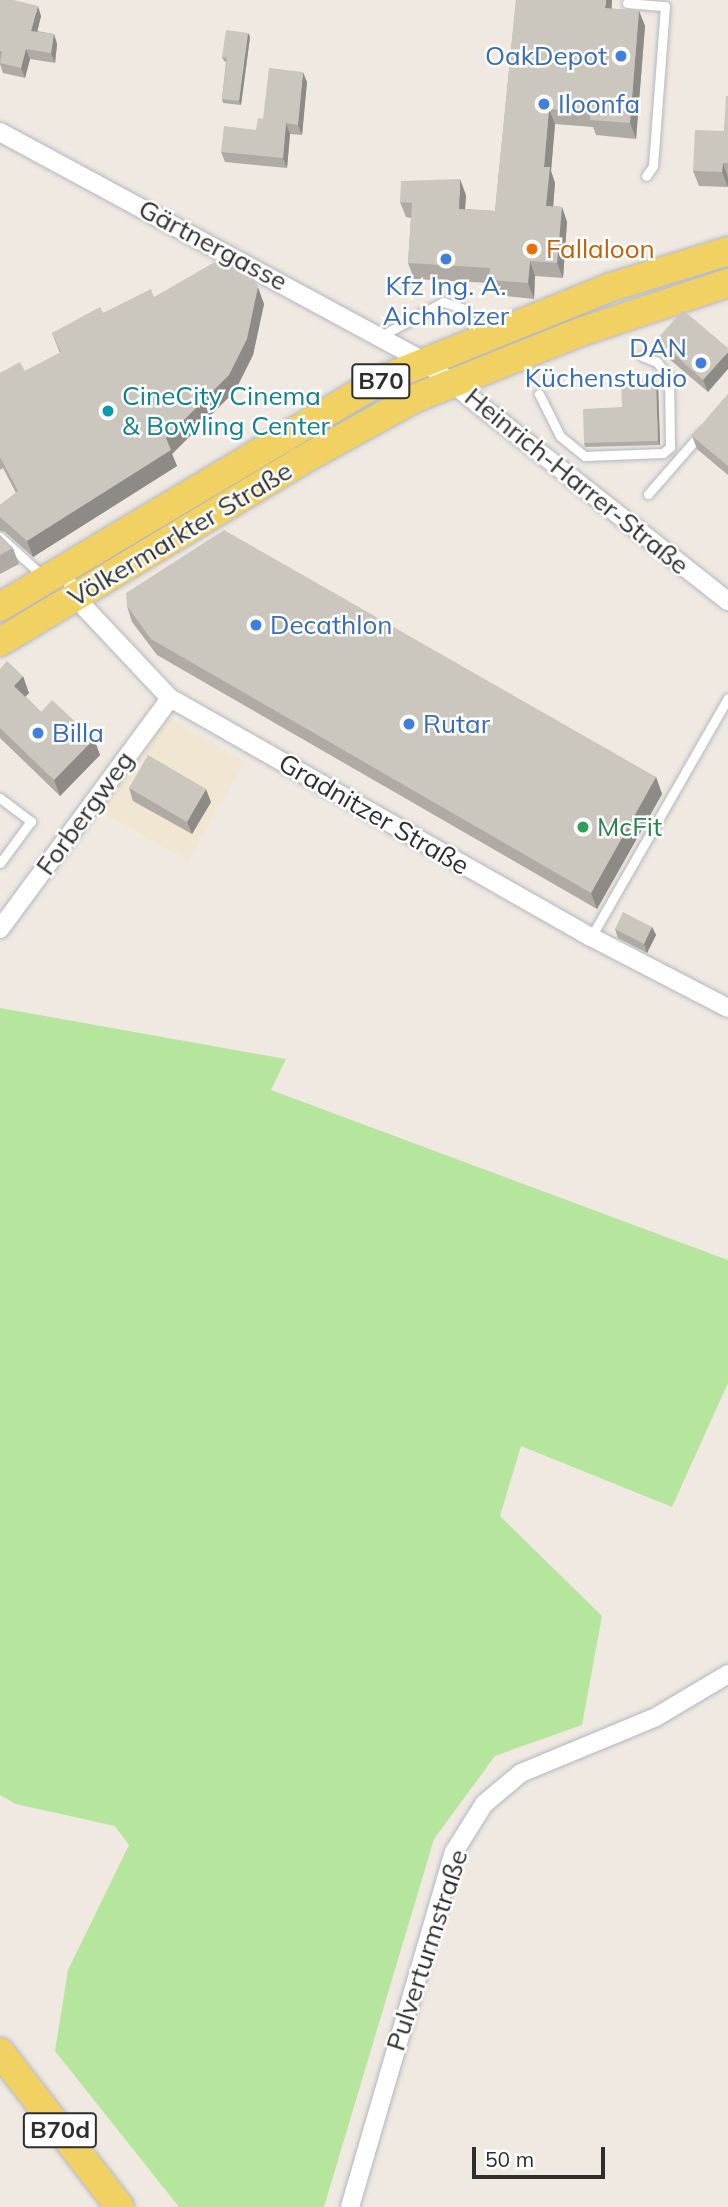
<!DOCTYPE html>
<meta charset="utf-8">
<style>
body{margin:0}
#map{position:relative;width:728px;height:2207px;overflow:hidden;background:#efe9e1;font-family:Mulish,sans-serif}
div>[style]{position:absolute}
.education>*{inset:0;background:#f0e6d1}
.green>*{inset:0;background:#b6e59e}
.roads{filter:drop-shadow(0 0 2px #b4b7c1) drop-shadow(0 0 2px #b4b7c1)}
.lane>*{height:9px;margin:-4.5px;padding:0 4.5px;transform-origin:4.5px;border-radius:4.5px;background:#fff}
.street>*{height:18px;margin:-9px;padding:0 9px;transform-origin:9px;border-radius:9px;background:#fff}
.primary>*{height:28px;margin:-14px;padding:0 14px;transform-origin:14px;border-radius:14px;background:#f2d163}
.wall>*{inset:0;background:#afaba4}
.shaded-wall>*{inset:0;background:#8e8b86}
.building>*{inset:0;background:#cbc7bf}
.dots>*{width:19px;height:19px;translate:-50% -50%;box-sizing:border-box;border:4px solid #fff;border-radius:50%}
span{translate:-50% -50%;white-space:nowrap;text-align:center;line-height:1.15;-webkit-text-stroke:5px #fff;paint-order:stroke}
.shield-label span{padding:2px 5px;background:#fff;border:2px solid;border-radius:5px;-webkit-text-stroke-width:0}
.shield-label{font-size:24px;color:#2e2e2e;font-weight:700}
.shop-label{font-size:26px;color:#366cbe}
.right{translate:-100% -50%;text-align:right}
.left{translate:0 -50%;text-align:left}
.street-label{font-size:26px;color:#2e2e2e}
.food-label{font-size:26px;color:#c56008}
.culture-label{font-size:26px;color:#0d838f}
.leisure-label{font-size:26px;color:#27864d}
.scale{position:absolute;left:472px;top:2147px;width:133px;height:32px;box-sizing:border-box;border:4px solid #2e2e2e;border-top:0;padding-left:9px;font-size:21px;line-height:24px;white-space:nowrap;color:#2e2e2e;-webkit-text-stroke:5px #fff;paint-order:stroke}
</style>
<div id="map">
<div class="education">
<i style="clip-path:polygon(169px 717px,244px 762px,188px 860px,99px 811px)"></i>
</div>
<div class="green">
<i style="clip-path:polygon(0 1008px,286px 1059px,271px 1090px,728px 1260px,728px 1383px,672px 1507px,521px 1446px,500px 1516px,602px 1616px,582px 1725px,495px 1756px,434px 1839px,324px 2207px,179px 2207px,55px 2051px,68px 1970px,129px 1845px,115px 1826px,16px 1804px,0 1795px)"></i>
</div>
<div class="roads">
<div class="lane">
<i style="left:627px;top:3px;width:38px;rotate:5deg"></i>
<i style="left:665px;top:6px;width:160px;rotate:94.3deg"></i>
<i style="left:653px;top:166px;width:12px;rotate:125deg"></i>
<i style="left:381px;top:336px;width:71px;rotate:-28.7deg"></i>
<i style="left:443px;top:302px;width:22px;rotate:18deg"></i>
<i style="left:464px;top:309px;width:33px;rotate:63deg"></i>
<i style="left:539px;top:394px;width:47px;rotate:63.4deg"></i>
<i style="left:560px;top:436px;width:32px;rotate:39deg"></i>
<i style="left:585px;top:456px;width:78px;rotate:-2.2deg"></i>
<i style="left:663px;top:453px;width:9px;rotate:-41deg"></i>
<i style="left:670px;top:447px;width:69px;rotate:-90.8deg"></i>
<i style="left:669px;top:378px;width:20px;rotate:-127deg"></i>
<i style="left:657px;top:362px;width:16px;rotate:-158deg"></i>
<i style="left:648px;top:494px;width:82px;rotate:-48.9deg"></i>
<i style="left:0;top:537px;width:58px;rotate:42.2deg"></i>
<i style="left:0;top:798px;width:39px;rotate:37deg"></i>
<i style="left:31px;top:821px;width:52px;rotate:126.4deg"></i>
<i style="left:591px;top:937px;width:275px;rotate:-60.2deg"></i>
</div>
<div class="street">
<i style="left:0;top:132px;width:483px;rotate:28.4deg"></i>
<i style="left:425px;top:362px;width:386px;rotate:38.3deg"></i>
<i style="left:73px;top:588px;width:25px;rotate:58deg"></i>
<i style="left:86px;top:609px;width:122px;rotate:46.7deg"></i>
<i style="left:170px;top:698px;width:484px;rotate:29.6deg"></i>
<i style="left:591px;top:937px;width:154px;rotate:27.4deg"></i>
<i style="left:0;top:929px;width:287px;rotate:-53.6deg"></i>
<i style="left:350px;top:2207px;width:370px;rotate:-73.7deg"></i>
<i style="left:454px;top:1852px;width:57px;rotate:-58deg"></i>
<i style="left:484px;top:1804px;width:48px;rotate:-40deg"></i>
<i style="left:521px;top:1773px;width:146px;rotate:-22.5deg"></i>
<i style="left:656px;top:1717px;width:84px;rotate:-30.8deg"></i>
</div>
<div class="primary">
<i style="left:0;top:607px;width:443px;rotate:-30.8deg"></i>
<i style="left:381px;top:380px;width:248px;rotate:-22deg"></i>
<i style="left:611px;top:287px;width:122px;rotate:-17.1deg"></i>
<i style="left:0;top:642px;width:349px;rotate:-31deg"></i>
<i style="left:299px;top:462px;width:130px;rotate:-28.9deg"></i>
<i style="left:413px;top:399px;width:183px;rotate:-21.8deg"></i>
<i style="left:583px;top:331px;width:153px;rotate:-18.3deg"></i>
<i style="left:0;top:2052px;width:196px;rotate:52.3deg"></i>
</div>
</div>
<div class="wall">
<i style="clip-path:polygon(0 0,41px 16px,37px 31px,54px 34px,57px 44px,55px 63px,30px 59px,25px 78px,3px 73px,0 64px)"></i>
<i style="clip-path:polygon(516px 0,639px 11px,645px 26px,636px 139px,596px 135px,593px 127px,555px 124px,551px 171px,555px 183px,553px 206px,562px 207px,567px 222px,563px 278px,535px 276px,534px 299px,495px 295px,490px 283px,414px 279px,408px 263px,411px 218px,406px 217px,400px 202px,466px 195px,465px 209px,495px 211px)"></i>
<i style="clip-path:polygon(248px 33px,250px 37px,241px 105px,223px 103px,222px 99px,226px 62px,224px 61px,222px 57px)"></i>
<i style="clip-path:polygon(307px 82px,302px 135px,290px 134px,287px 168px,225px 162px,221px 152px,256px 130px,263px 119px)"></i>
<i style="clip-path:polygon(728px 96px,728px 187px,699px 186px,693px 171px,724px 131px)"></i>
<i style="clip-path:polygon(154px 297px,264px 304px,253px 355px,235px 391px,172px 454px,177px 466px,33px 557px,5px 532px,0 531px,0 505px,16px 493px,3px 468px,0 470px,0 373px,25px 371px,60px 353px,52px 333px,103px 313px)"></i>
<i style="clip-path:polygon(657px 339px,728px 348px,708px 392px,661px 352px)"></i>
<i style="clip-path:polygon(656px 381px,658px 385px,660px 445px,585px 447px,584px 443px,622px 407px)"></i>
<i style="clip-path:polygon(728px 394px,728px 475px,697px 449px,692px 436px)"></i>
<i style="clip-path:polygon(0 535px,13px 548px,19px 564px,0 574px)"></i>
<i style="clip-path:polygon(127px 606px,656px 777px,662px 794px,597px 909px,157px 655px,132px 622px)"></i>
<i style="clip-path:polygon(0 669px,29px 693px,25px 696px,41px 712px,94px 739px,100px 755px,60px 796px,0 738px)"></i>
<i style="clip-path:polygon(129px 788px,211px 802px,192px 834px,133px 801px)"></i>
<i style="clip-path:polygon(652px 927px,656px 935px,647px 953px,618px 938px,615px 929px)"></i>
</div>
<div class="shaded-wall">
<i style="clip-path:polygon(606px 0,612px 0,611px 23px,605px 8px)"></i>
<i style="clip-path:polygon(38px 6px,41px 16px,35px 41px,31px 31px)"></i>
<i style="clip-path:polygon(639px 11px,645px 26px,636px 139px,630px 123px)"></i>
<i style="clip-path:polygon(248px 33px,250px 37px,241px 105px,239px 101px)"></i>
<i style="clip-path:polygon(54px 34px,57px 44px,55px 63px,51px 53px)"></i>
<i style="clip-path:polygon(26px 49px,30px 59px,25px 78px,21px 68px)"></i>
<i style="clip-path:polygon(303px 72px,307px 82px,302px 135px,298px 125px)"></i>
<i style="clip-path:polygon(549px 109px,555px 124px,551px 171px,555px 183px,552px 221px,546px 206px,544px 167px)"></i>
<i style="clip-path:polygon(286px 123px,290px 134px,287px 168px,283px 158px)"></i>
<i style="clip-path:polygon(723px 163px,728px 178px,728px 187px,722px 172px)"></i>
<i style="clip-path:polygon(460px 179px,466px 195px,464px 224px,459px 209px)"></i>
<i style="clip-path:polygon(562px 207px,567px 222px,563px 278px,557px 263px)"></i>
<i style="clip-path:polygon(530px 261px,535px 276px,534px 299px,528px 283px)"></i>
<i style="clip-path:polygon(258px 287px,264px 304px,253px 355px,235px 391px,172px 454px,177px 466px,33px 557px,27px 541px,166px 438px)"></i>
<i style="clip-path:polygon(728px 352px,728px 369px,708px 392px,703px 380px)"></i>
<i style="clip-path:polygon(656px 381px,658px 385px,660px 445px,658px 441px)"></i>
<i style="clip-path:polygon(23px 676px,29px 693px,20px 702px,14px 686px)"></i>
<i style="clip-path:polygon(94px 739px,100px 755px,60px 796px,54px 780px)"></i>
<i style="clip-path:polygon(656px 777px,662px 794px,597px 909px,591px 893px)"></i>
<i style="clip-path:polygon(206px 789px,211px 802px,192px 834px,187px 822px)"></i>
<i style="clip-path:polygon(652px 927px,656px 935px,647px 953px,644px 944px)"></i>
</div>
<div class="building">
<i style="clip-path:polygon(0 0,14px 0,38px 6px,31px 31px,54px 34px,51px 53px,26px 49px,21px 68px,0 63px,2px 52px,0 51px)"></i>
<i style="clip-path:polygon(516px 0,606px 0,605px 8px,639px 11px,630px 123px,590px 120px,591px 112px,549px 109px,544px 167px,550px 167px,546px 206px,562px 207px,557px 263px,530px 261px,528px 283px,489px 280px,490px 268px,408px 263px,412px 203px,400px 202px,401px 181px,460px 179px,459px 209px,495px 211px)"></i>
<i style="clip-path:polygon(226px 30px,248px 33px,239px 101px,222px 99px,227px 58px,222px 57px)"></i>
<i style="clip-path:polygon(269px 68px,303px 72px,298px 125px,286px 123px,283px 158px,221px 152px,224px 126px,256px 130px,258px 118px,263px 119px)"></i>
<i style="clip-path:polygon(726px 96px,728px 96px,728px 163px,723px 163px,722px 172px,693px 171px,695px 130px,724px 131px)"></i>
<i style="clip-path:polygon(227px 255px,245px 277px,252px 274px,258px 287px,247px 339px,229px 375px,166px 438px,171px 450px,27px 541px,0 517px,0 505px,18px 491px,0 457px,0 373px,20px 362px,25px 371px,61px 352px,52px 333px,100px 307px,103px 313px,151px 289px,154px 297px)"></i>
<i style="clip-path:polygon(683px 310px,728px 348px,728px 352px,703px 380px,657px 339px)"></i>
<i style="clip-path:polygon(656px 381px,658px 441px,584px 443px,583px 409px,622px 407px,621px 382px)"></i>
<i style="clip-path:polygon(728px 394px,728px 466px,692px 436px)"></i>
<i style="clip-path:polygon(224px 530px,656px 777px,591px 893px,151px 639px,127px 606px,126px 593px)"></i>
<i style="clip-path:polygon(0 536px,13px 548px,0 555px)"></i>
<i style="clip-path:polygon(7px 661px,23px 676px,14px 686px,41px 712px,52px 700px,94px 739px,54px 780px,0 728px,0 669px)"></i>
<i style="clip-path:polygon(148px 755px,206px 789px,187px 822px,129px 788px)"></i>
<i style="clip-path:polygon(623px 912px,652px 927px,644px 944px,615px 929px)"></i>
</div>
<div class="dots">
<i style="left:621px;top:56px;background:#3f7fe0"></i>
<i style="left:544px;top:104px;background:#3f7fe0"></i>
<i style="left:532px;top:249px;background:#e8710a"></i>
<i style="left:446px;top:259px;background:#3f7fe0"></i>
<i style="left:701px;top:363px;background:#3f7fe0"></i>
<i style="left:108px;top:411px;background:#0f9aa8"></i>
<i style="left:256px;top:625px;background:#3f7fe0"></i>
<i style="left:409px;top:724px;background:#3f7fe0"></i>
<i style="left:38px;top:733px;background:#3f7fe0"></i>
<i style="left:583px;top:827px;background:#2e9e5b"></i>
</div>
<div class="shield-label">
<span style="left:381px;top:381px">B70</span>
<span style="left:60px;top:2130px">B70d</span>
</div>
<div class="shop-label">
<span class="right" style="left:607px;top:56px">OakDepot</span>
<span class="left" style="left:558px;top:104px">Iloonfa</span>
<span style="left:446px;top:301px">Kfz Ing. A.<br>Aichholzer</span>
<span class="right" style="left:687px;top:363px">DAN<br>Küchenstudio</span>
<span class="left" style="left:270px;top:625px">Decathlon</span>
<span class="left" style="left:423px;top:724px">Rutar</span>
<span class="left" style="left:52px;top:733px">Billa</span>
</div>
<div class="street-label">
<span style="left:213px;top:245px;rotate:28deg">Gärtnergasse</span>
<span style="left:577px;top:481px;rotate:39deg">Heinrich-Harrer-Straße</span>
<span style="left:180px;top:534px;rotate:-31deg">Völkermarkter Straße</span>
<span style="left:85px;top:813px;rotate:-54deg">Forbergweg</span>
<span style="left:374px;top:814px;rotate:30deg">Gradnitzer Straße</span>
<span style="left:427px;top:1950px;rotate:-72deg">Pulverturmstraße</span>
</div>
<div class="food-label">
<span class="left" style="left:546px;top:249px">Fallaloon</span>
</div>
<div class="culture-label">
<span class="left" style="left:122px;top:411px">CineCity Cinema<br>&amp; Bowling Center</span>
</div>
<div class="leisure-label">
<span class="left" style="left:597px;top:827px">McFit</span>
</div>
<div class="scale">50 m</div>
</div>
